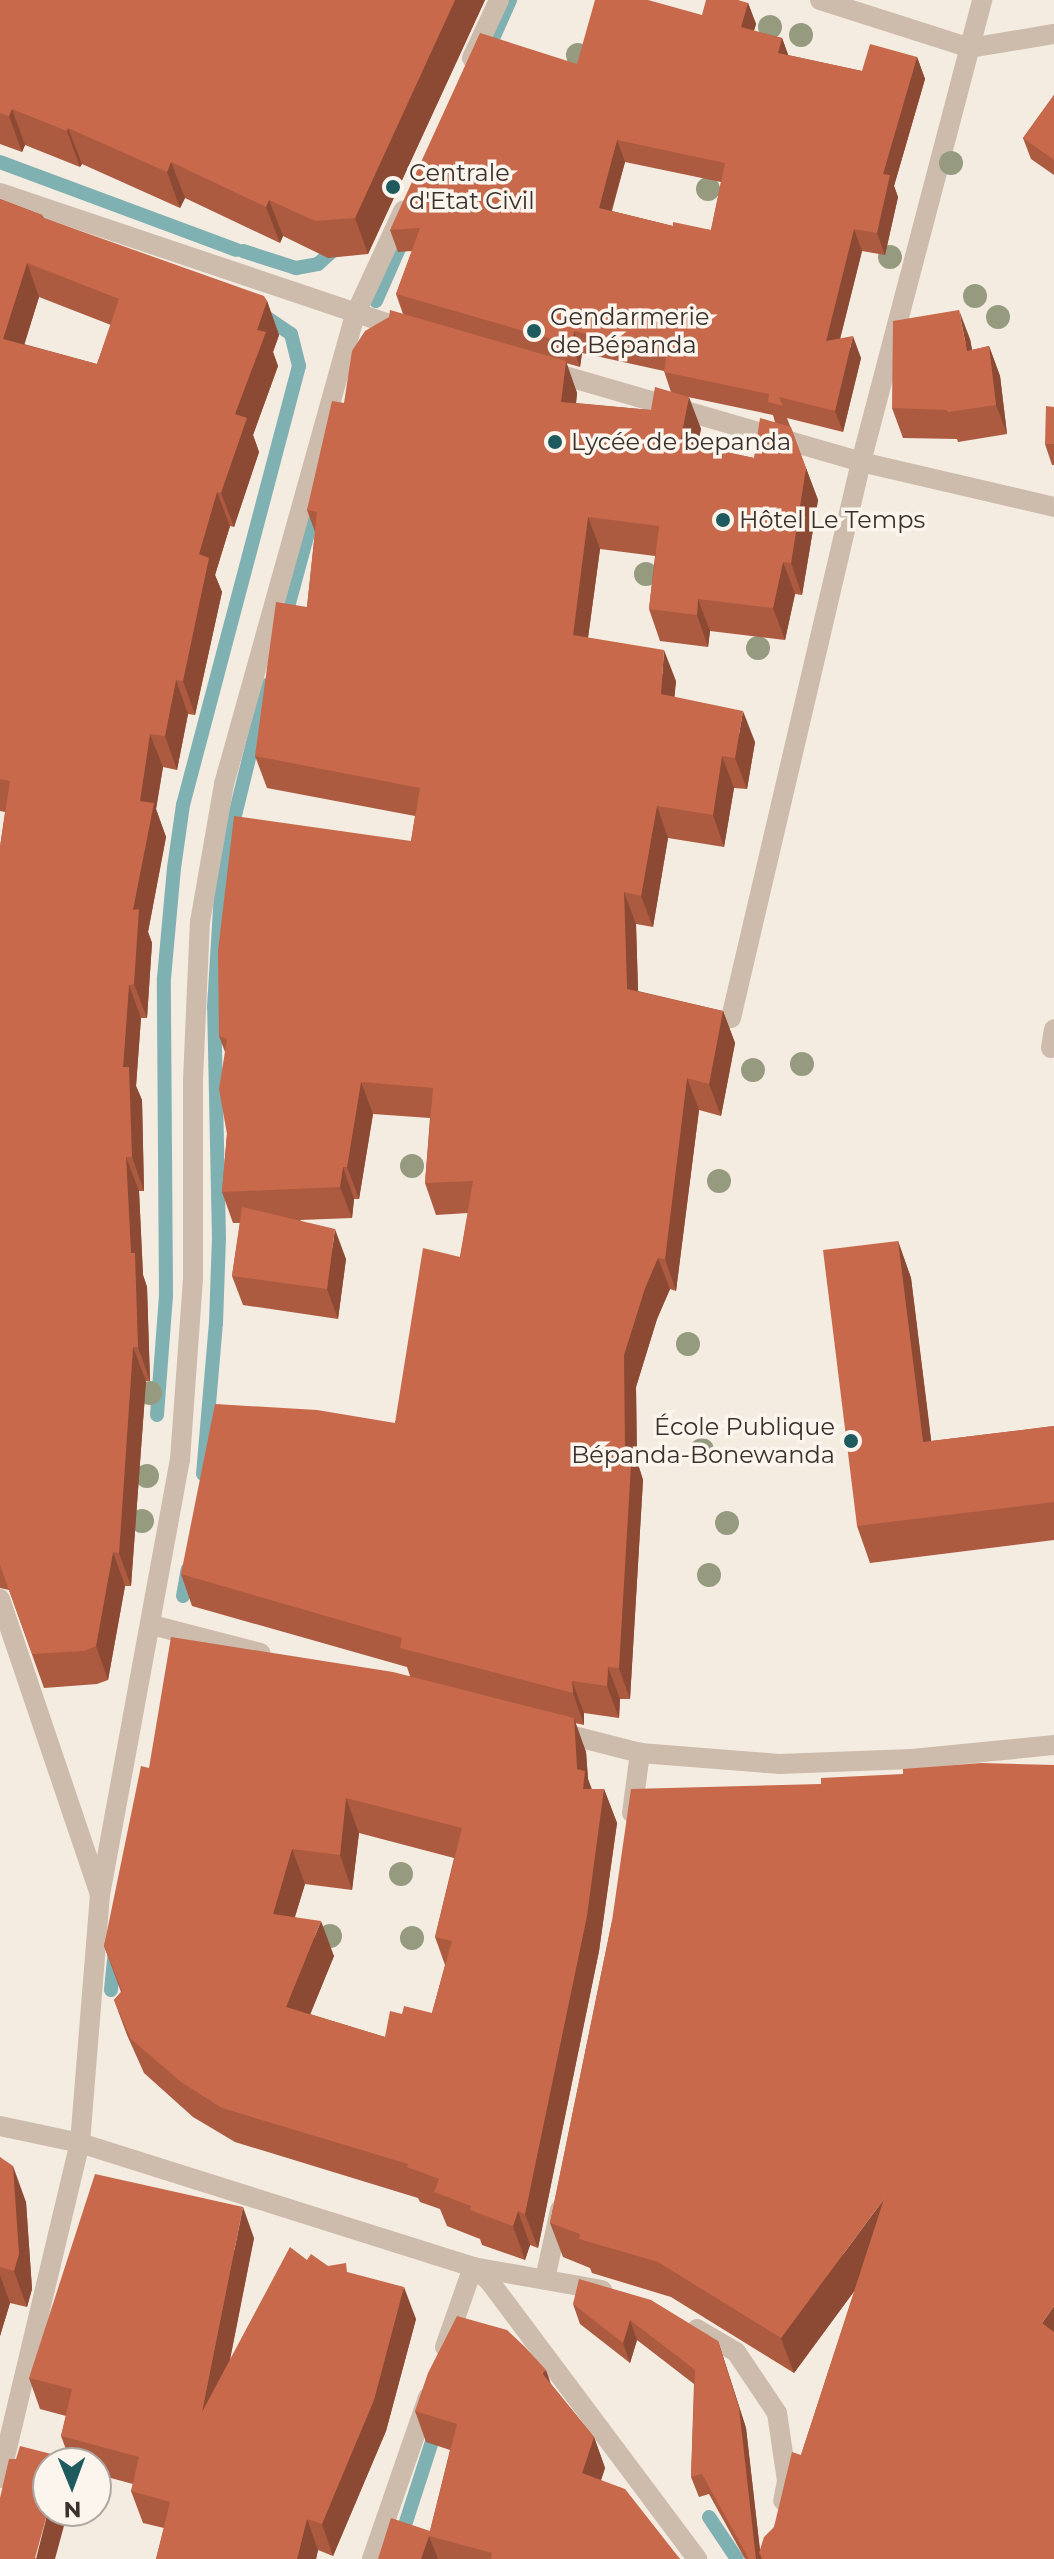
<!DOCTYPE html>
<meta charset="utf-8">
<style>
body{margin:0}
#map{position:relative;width:1054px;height:2559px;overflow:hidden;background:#f4ebe1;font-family:Montserrat,sans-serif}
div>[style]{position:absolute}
.stream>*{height:14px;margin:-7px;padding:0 7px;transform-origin:7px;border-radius:7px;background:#7fb0b2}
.minor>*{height:20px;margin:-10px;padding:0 10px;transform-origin:10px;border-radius:10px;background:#cdbbac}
.trees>*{width:24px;height:24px;margin:-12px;border-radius:50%;background:#969b7f}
.wall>*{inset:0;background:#ac5a40}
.shaded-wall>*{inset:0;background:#8c4a34}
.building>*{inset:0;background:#c8694b}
.dots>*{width:22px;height:22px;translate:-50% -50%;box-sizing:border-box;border:4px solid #fbf5ee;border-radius:50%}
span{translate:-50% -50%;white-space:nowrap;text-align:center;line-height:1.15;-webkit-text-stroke:7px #fbf5ee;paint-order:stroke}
.poi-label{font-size:24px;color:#3b302b}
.left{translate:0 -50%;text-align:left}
.right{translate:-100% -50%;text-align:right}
.north{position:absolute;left:32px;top:2447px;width:80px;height:80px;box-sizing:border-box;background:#fbf5ee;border:2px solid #aea6a0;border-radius:50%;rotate:179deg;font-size:22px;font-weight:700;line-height:32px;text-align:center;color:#3b302b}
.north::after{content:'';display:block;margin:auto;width:28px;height:36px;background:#1f5a5e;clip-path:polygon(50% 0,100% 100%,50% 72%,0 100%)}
</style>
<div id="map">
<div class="stream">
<i style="left:487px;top:52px;width:57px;rotate:-66.1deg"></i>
<i style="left:0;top:162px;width:252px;rotate:20.4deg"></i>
<i style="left:243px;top:251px;width:56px;rotate:17.8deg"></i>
<i style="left:296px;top:268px;width:22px;rotate:-10deg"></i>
<i style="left:318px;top:264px;width:30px;rotate:-42deg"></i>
<i style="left:376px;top:301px;width:72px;rotate:-66.3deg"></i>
<i style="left:284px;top:622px;width:123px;rotate:-74.9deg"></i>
<i style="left:157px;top:1415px;width:119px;rotate:-85.7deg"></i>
<i style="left:166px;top:1296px;width:318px;rotate:-90.4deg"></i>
<i style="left:164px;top:978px;width:110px;rotate:-84.8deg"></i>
<i style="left:174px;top:868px;width:64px;rotate:-81.9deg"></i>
<i style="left:183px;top:805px;width:454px;rotate:-75.2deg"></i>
<i style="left:299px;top:366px;width:33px;rotate:-104deg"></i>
<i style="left:291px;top:334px;width:40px;rotate:-146deg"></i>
<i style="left:203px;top:1474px;width:152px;rotate:-85.1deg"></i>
<i style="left:216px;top:1323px;width:84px;rotate:-88deg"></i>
<i style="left:219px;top:1239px;width:232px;rotate:-91.2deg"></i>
<i style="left:214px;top:1007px;width:113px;rotate:-86.5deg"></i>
<i style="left:221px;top:894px;width:42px;rotate:-83.2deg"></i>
<i style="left:226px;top:852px;width:172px;rotate:-76.2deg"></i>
<i style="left:183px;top:1596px;width:27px;rotate:-80deg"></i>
<i style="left:111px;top:1990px;width:40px;rotate:-84.3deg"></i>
<i style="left:709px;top:2517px;width:50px;rotate:56.3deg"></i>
<i style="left:394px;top:2559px;width:140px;rotate:-72.1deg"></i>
</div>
<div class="minor">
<i style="left:820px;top:0;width:157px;rotate:17.7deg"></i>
<i style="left:970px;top:48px;width:85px;rotate:-9.5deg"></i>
<i style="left:472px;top:58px;width:64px;rotate:-65deg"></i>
<i style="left:0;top:193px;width:428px;rotate:18.6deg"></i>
<i style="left:548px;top:371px;width:326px;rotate:16.2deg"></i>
<i style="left:861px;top:462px;width:198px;rotate:13.1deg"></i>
<i style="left:731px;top:1018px;width:571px;rotate:-76.84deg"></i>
<i style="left:861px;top:462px;width:478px;rotate:-75.3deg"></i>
<i style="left:1051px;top:1048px;width:19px;rotate:-81deg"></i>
<i style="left:0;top:1599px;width:309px;rotate:71.3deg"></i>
<i style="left:152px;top:1625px;width:112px;rotate:14.5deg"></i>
<i style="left:554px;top:1731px;width:89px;rotate:14.3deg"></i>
<i style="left:640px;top:1753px;width:139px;rotate:4.5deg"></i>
<i style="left:779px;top:1764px;width:133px;rotate:-2.2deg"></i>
<i style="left:912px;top:1759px;width:143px;rotate:-5.6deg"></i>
<i style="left:632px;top:1813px;width:61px;rotate:-82.4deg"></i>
<i style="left:0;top:2126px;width:82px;rotate:12deg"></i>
<i style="left:80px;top:2143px;width:412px;rotate:17.5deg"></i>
<i style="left:473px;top:2267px;width:23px;rotate:41deg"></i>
<i style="left:490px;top:2282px;width:346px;rotate:53.2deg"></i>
<i style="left:545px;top:2279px;width:71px;rotate:-77.7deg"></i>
<i style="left:697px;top:2329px;width:45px;rotate:30.5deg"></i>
<i style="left:736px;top:2352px;width:73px;rotate:56.1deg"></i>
<i style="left:777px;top:2413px;width:69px;rotate:81.6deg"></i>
<i style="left:787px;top:2481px;width:20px;rotate:101deg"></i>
<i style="left:445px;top:2347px;width:85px;rotate:-70.7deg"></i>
<i style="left:473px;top:2267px;width:131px;rotate:10.1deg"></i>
<i style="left:0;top:2478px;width:344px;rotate:-76.6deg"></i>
<i style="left:80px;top:2143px;width:249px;rotate:-85.4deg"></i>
<i style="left:100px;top:1895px;width:442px;rotate:-79.6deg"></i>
<i style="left:180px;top:1460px;width:183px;rotate:-85.9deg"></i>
<i style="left:193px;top:1277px;width:197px;rotate:-90deg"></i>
<i style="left:193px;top:1080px;width:158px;rotate:-87.5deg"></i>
<i style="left:200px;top:922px;width:140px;rotate:-80.1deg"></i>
<i style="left:224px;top:784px;width:487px;rotate:-74.4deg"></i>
<i style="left:355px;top:315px;width:115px;rotate:-65.2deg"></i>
<i style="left:372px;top:2559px;width:171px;rotate:-70.9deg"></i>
</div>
<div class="trees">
<i style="left:770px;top:27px"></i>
<i style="left:801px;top:35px"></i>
<i style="left:578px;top:55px"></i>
<i style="left:951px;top:163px"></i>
<i style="left:708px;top:189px"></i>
<i style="left:890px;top:257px"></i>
<i style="left:975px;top:296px"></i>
<i style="left:998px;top:317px"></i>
<i style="left:646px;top:574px"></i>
<i style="left:758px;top:648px"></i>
<i style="left:802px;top:1064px"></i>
<i style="left:753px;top:1070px"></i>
<i style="left:412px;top:1166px"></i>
<i style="left:719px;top:1181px"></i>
<i style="left:688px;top:1344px"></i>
<i style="left:150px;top:1393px"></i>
<i style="left:702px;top:1450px"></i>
<i style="left:147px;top:1476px"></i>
<i style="left:142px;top:1521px"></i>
<i style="left:727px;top:1523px"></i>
<i style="left:709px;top:1575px"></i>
<i style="left:401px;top:1874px"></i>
<i style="left:330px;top:1936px"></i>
<i style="left:412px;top:1938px"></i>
</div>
<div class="wall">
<i style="clip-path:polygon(0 0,485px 0,368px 254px,328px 258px,283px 236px,280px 243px,185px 198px,180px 208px,82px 164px,80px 167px,25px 145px,22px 152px,0 144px)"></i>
<i style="clip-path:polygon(evenodd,748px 3px,756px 24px,754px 31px,782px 38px,788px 55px,862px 71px,917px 57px,925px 79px,894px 186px,898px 197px,885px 255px,862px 251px,840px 339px,861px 358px,843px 432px,787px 418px,818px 500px,802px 595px,795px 594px,785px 640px,710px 631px,708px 647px,660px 641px,649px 609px,655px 556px,600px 549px,588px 638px,676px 681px,674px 697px,755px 742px,747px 789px,734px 788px,724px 847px,668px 838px,653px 927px,636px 924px,638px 991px,723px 1011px,735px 1043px,721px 1116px,699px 1110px,676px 1291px,670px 1289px,657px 1319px,636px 1387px,637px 1461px,643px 1480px,630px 1699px,620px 1699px,619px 1718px,584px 1713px,584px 1725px,575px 1723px,586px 1752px,588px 1779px,591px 1789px,604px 1789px,617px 1823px,599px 1951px,538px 2248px,530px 2245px,525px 2260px,482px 2245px,480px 2239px,447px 2226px,440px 2209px,420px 2202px,418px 2198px,235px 2142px,193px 2117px,144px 2073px,127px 2035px,114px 2000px,121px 1992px,104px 1946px,149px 1768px,410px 1676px,407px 1667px,192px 1606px,181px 1574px,395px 1423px,460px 1257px,468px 1213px,436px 1215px,425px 1183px,430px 1118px,373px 1114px,359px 1199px,354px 1199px,352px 1218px,300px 1220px,346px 1259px,338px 1319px,243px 1305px,232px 1276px,240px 1223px,233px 1223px,222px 1192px,227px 1134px,225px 1052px,219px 1036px,411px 841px,415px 816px,267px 788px,255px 756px,307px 607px,315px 532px,307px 510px,344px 403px,403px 314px,396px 294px,412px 251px,398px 252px,390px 230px,577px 64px,702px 15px,748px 3px,625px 162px,721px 182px,711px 230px,673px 226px,612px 211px,625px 162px,748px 3px,582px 353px,664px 371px,671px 392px,651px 410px,576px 403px,577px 393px,566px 363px,580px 367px,582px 353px,748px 3px,688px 397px,773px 415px,775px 422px,754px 458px,697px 446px,701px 429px,688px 397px,748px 3px,359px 1833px,454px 1858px,435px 1937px,445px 1965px,432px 2013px,402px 2014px,385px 2037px,310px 2014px,334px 1956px,295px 1917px,305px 1884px,352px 1890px,359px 1833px)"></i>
<i style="clip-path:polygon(1054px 95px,1054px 175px,1031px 159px,1023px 138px)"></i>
<i style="clip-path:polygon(evenodd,0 199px,42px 215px,44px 218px,267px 301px,279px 335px,273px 352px,278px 366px,253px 435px,259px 452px,234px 527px,230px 526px,215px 575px,222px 592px,195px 715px,188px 714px,177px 770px,163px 767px,156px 809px,166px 837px,148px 932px,152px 943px,147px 1018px,141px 1018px,136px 1086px,142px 1100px,144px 1191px,139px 1191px,143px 1275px,147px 1287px,150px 1381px,146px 1381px,131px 1586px,125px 1586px,108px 1680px,97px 1684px,44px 1688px,9px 1590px,0 1588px,0 847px,5px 812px,0 811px,0 199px,39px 297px,111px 325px,97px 364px,24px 344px,39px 297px)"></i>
<i style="clip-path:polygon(970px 339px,972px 350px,989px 346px,1000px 376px,1007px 434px,958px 442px,957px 439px,903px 438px,892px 408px)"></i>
<i style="clip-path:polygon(1054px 407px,1054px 465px,1052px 465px,1045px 444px)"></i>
<i style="clip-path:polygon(898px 1241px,911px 1278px,931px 1441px,1054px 1426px,1054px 1540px,870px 1563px,857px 1526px)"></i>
<i style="clip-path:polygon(612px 1921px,1054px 2559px,761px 2559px,760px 2557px,761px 2559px,745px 2559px,709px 2494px,699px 2497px,691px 2477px,694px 2384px,637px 2340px,630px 2363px,580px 2324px,573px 2304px,718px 2341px,746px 2428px,760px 2551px,774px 2527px,801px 2455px,855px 2290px,794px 2373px,671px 2297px,592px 2273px,590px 2268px,563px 2257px,550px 2223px)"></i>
<i style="clip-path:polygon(0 2157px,26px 2202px,32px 2289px,27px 2307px,10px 2303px,0 2336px)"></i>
<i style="clip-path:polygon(254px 2238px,230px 2360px,307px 2260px,349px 2273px,416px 2319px,386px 2431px,333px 2556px,318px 2550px,316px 2559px,156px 2559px,164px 2528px,143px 2523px,131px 2491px,133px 2484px,96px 2474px,96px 2463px,71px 2463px,61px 2436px,66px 2416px,40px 2409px,29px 2378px)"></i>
<i style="clip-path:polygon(551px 2384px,594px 2437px,605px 2468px,601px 2480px,680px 2559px,378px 2559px,430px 2531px,450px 2450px,426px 2442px,415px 2411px)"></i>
</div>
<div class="shaded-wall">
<i style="clip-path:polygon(455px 0,485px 0,368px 254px,355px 218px)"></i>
<i style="clip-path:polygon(748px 3px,756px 24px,748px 49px,741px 27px)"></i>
<i style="clip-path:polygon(782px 38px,790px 60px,778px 53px)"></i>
<i style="clip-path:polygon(917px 57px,925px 79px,894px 186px,898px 197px,885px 255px,877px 233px,883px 174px)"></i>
<i style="clip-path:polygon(12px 109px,25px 145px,22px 152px,9px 116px)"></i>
<i style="clip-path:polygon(68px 128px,82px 164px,80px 167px,67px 131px)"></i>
<i style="clip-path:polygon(617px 140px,625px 162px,606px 229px,599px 208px)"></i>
<i style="clip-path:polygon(171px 162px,185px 198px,180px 208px,167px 172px)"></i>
<i style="clip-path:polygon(269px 200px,283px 236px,280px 243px,266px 207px)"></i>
<i style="clip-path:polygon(854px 229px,862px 251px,834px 363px,826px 341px)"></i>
<i style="clip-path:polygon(27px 263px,39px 297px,16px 372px,3px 339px)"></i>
<i style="clip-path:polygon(267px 301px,279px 335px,273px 352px,278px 366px,253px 435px,259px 452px,234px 527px,221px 493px,235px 414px,257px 330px)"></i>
<i style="clip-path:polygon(959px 310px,970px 339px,978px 381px,967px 351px)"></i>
<i style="clip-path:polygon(574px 331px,582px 353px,580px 367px,572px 345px)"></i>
<i style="clip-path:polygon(853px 336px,861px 358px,843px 432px,835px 411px)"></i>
<i style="clip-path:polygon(989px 346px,1000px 376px,1007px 434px,996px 405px)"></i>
<i style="clip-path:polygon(566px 361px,577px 393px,573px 434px,561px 402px)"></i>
<i style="clip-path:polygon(689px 397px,701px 429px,691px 474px,680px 442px)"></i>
<i style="clip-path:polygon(806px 468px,818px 500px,802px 595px,791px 563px)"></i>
<i style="clip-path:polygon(217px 492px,230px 526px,215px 575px,222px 592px,195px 715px,183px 681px,199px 554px)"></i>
<i style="clip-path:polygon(588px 517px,600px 549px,584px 667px,573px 635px)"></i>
<i style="clip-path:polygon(783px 562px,795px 594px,785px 640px,773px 608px)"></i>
<i style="clip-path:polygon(698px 599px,710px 631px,708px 647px,697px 615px)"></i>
<i style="clip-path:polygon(664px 650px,676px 681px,672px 725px,661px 694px)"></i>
<i style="clip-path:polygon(176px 680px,188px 714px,177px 770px,165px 736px)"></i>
<i style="clip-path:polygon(743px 711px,755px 742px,747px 789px,735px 758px)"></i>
<i style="clip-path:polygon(150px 734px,163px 767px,156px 809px,166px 837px,148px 932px,152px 943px,147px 1018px,134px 984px,133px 910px,140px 801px)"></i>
<i style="clip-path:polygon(722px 756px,734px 788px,724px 847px,713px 815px)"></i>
<i style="clip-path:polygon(657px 806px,668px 838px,653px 927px,641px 896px)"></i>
<i style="clip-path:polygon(624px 892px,636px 924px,639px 1021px,627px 989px)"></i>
<i style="clip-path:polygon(129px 985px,141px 1018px,136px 1086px,142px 1100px,144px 1191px,132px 1157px,123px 1067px)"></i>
<i style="clip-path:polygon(723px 1011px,735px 1043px,721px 1116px,709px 1084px)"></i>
<i style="clip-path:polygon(687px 1078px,699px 1110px,676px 1291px,665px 1259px)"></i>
<i style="clip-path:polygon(361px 1082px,373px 1114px,359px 1199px,347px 1167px)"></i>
<i style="clip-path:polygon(126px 1157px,139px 1191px,143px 1275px,147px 1287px,150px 1381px,138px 1347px,131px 1253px)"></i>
<i style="clip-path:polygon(343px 1167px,354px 1199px,352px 1218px,340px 1187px)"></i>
<i style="clip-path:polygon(335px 1229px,346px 1259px,338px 1319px,327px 1289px)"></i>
<i style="clip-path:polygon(898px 1241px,911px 1278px,936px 1479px,923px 1442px)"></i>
<i style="clip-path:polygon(658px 1258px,670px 1289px,657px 1319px,636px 1387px,637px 1461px,643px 1480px,630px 1699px,619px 1668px,624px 1355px,645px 1288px)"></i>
<i style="clip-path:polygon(133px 1347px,146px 1381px,131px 1586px,119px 1553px)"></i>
<i style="clip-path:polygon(113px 1552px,125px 1586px,108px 1680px,96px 1646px)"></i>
<i style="clip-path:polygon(608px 1667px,620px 1699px,619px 1718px,607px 1686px)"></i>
<i style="clip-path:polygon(572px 1681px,584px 1713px,584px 1725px,573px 1693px)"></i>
<i style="clip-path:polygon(574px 1718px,586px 1752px,588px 1779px,598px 1805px,583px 1789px,577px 1769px)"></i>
<i style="clip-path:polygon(604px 1789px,617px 1823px,599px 1951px,538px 2248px,525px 2214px)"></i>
<i style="clip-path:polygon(346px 1798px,359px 1833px,352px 1890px,340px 1855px)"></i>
<i style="clip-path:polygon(292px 1849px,305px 1884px,285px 1948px,273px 1914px)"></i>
<i style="clip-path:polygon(321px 1921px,334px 1956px,299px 2042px,286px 2007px)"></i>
<i style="clip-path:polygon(13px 2166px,26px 2202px,32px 2289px,27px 2307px,14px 2271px)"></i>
<i style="clip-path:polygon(884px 2199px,897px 2233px,794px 2373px,781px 2338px)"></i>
<i style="clip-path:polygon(243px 2207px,254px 2238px,213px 2444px,202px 2412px)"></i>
<i style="clip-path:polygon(518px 2211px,530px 2245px,525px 2260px,513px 2226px)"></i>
<i style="clip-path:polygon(0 2275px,10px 2303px,0 2336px)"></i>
<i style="clip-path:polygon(404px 2287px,416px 2319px,386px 2431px,333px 2556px,322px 2524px)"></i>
<i style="clip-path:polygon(1054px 2306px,1054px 2357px,1042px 2323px)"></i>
<i style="clip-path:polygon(630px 2320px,637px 2340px,630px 2363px,623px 2343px)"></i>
<i style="clip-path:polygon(718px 2341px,746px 2428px,761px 2559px,756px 2559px)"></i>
<i style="clip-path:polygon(546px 2370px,557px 2401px,542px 2373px)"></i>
<i style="clip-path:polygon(594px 2437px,605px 2468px,593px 2504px,582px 2473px)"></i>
<i style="clip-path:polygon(48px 2511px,68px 2511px,55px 2559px,36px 2559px)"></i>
<i style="clip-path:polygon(307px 2519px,318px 2550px,316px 2559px,297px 2559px)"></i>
<i style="clip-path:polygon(429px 2536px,438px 2559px,421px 2559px)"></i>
</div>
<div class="building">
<i style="clip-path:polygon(0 0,455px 0,355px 218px,315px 221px,269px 200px,266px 207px,171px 162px,167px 172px,68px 128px,67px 131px,12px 109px,9px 116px,0 113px)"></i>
<i style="clip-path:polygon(evenodd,595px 0,648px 0,702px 15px,706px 0,738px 0,748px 3px,741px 27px,782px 38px,778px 53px,862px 71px,870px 44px,917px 57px,883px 174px,890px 175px,877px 233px,854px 229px,826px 341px,853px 336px,835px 411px,779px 397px,783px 406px,768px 402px,769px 394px,664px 372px,667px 352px,574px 331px,572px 345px,396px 294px,420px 228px,390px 230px,480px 33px,577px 64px,595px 0,617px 140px,725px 163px,711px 230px,673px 222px,673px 226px,599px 208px,617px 140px)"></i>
<i style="clip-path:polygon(1054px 95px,1054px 160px,1023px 138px)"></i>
<i style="clip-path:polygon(evenodd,0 199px,42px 215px,41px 217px,264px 296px,267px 301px,257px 330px,266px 332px,235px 414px,247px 418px,221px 493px,217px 492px,199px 554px,209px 558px,183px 681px,176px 680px,165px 736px,150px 734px,140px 801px,154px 803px,133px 910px,139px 909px,134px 984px,129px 985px,123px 1067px,129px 1067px,132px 1157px,126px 1157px,131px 1253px,135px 1253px,138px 1347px,133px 1347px,119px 1553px,113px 1552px,96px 1646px,84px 1651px,32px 1654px,0 1565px,0 847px,10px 781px,0 779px,0 199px,27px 263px,119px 299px,97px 364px,3px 339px,27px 263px)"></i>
<i style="clip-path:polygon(390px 310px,566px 361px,561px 402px,651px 410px,655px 387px,689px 397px,680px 442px,754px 458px,760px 418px,791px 427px,806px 468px,791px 563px,783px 562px,773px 608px,698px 599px,697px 615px,649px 609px,659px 526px,588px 517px,573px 635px,664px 650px,661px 694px,743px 711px,735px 758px,722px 756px,713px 815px,657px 806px,641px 896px,624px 892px,627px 989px,723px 1011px,709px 1084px,687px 1078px,665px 1259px,658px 1258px,645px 1288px,624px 1355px,625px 1448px,632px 1448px,619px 1668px,608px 1667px,607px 1686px,572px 1681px,573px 1693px,400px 1648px,402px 1638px,181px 1574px,215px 1404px,317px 1410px,395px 1423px,423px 1248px,460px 1257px,473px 1181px,425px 1183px,433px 1088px,361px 1082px,347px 1167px,343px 1167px,340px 1187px,222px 1192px,227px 1134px,219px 1089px,227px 1039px,219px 1036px,218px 951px,234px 816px,411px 841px,420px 788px,255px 756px,276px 602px,307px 607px,317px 512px,307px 510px,332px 401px,344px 403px,352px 351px,365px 331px,389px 317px)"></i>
<i style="clip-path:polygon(959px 310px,967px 351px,989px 346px,996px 405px,948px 412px,947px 410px,892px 408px,893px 321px)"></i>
<i style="clip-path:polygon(1046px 406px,1054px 407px,1054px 444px,1045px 444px)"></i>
<i style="clip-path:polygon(242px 1207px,335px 1229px,327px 1289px,232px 1276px)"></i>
<i style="clip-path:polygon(898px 1241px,923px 1442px,1054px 1426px,1054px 1502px,857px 1526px,823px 1250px)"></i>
<i style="clip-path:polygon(evenodd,171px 1637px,393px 1672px,574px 1718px,577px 1769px,585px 1771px,583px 1789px,604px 1789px,587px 1916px,525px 2214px,518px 2211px,513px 2226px,470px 2210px,471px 2206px,434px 2192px,439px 2179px,407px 2167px,408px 2164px,222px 2108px,181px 2082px,131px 2039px,114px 2000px,122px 1991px,104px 1946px,141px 1766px,149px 1768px,171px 1637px,346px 1798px,462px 1828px,435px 1937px,452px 1941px,432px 2013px,404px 2006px,402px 2014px,390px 2011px,385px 2037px,286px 2007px,321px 1921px,273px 1914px,292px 1849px,340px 1855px,346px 1798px)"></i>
<i style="clip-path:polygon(981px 1763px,1054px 1765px,1054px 2306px,1042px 2323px,1054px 2332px,1054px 2559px,763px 2559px,759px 2553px,764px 2537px,774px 2527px,792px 2452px,801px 2455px,884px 2199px,781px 2338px,658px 2262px,579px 2239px,580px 2234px,550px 2223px,612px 1921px,631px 1789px,821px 1784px,821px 1778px,903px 1774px,903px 1769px)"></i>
<i style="clip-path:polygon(0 2157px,13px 2166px,19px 2254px,14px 2271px,0 2267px)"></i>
<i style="clip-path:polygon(95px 2174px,243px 2207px,202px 2412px,290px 2247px,307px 2260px,311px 2254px,328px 2266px,346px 2263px,347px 2272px,404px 2287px,374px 2400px,322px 2524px,307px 2519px,297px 2559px,156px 2559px,170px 2502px,131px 2491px,139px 2457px,61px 2436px,72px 2389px,29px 2378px)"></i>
<i style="clip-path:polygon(579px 2279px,651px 2300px,718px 2341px,739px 2408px,756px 2559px,749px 2559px,702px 2474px,691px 2477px,695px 2370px,630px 2320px,623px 2343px,573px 2304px)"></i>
<i style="clip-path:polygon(457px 2316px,507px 2330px,525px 2347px,546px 2370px,542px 2373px,594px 2437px,582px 2473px,625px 2489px,680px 2559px,491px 2559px,492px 2553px,429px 2536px,421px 2559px,378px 2559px,391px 2518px,430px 2531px,457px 2424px,415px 2411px,428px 2373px)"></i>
<i style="clip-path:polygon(20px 2446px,63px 2457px,62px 2463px,48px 2463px,48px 2511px,35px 2558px,38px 2559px,0 2559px,0 2498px,9px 2459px,16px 2459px)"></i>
</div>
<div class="dots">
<i style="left:393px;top:187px;background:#1f5a5e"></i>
<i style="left:534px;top:331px;background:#1f5a5e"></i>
<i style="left:555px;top:442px;background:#1f5a5e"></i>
<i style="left:723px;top:520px;background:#1f5a5e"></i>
<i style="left:851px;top:1441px;background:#1f5a5e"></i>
</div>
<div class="poi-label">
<span class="left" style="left:409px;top:187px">Centrale<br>d'Etat Civil</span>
<span class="left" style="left:550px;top:331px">Gendarmerie<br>de Bépanda</span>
<span class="left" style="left:571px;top:442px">Lycée de bepanda</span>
<span class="left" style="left:739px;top:520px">Hôtel Le Temps</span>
<span class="right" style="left:835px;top:1441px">École Publique<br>Bépanda-Bonewanda</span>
</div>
<div class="north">N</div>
</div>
